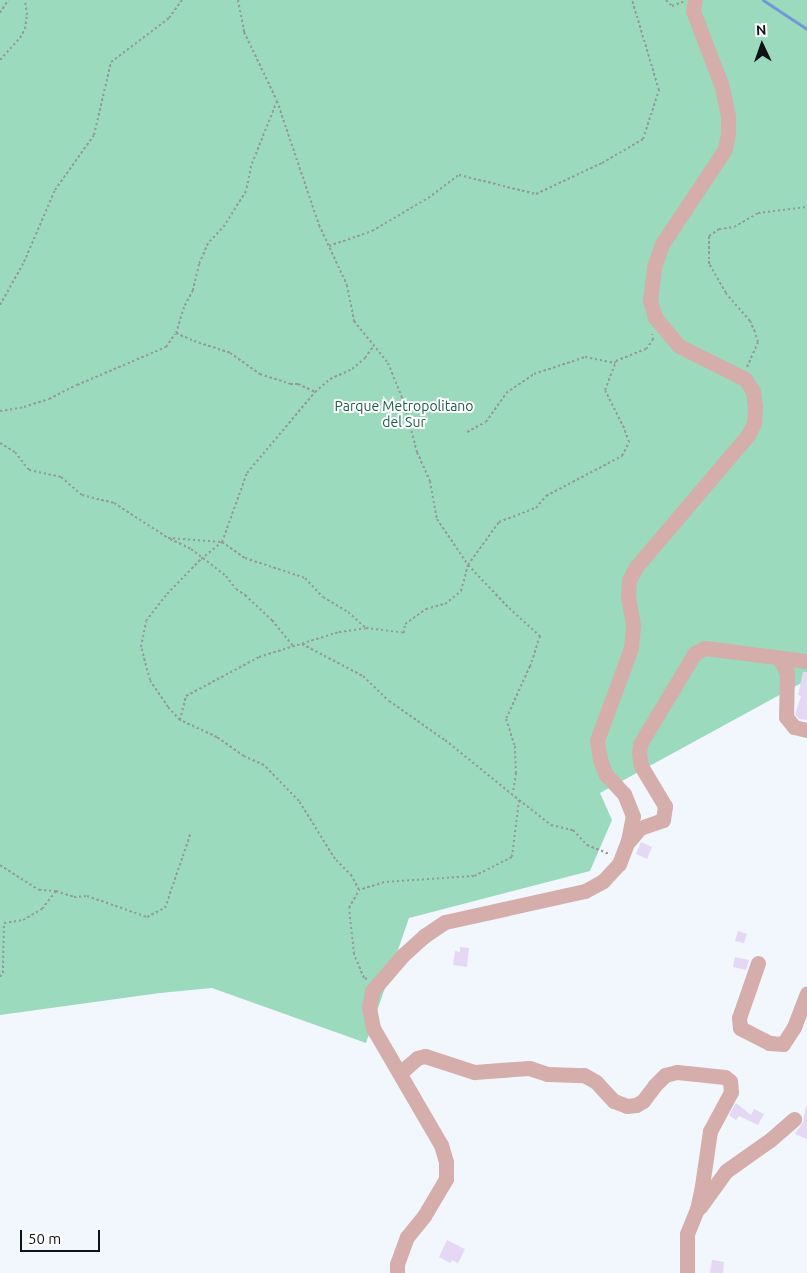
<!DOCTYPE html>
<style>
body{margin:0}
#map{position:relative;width:807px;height:1273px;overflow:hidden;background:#f1f7fd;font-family:Ubuntu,sans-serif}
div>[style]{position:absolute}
.green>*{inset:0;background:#9bdabc}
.stream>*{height:3px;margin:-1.5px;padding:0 1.5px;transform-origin:1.5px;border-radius:1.5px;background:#7398d8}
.building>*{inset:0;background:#e5d8f5}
.path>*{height:2px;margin-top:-1px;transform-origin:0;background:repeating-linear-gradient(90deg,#94999d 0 2.5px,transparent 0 5px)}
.minor>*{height:15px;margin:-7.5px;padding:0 7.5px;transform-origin:7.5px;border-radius:7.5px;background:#d5aeab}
span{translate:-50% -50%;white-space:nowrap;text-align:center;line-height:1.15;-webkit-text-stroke:4px #fff;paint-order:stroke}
.park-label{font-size:14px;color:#175d43}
.north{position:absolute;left:737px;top:20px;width:50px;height:50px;-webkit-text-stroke:4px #fff;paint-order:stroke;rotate:357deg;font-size:14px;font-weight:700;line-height:20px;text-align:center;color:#101315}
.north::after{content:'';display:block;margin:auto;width:18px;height:22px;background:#101315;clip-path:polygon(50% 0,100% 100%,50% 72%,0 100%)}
.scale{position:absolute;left:20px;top:1230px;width:80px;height:22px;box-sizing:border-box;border:2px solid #101315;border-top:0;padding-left:6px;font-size:15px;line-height:18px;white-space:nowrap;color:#101315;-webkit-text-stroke:4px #fff;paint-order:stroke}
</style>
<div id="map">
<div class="green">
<i style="clip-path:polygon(0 0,807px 0,807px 680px,600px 793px,612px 820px,590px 871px,409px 918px,366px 1043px,212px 988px,160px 993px,0 1015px)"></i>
</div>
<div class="stream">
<i style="left:763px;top:0;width:53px;rotate:33.4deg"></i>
</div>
<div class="building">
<i style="clip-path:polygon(803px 672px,807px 672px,807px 720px,799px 719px,795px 714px,801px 696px,798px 695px)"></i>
<i style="clip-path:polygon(641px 842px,652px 847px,647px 859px,636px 854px)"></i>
<i style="clip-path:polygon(738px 931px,747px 934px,744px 943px,735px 941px)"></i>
<i style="clip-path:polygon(460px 947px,469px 948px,467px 967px,453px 965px,455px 951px,460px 952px)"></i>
<i style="clip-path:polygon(735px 957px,749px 960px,746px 970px,733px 967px)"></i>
<i style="clip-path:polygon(736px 1103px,751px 1115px,754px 1109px,764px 1114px,758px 1125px,739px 1116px,736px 1120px,729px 1115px)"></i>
<i style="clip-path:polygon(806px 1106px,807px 1106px,807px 1139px,795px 1134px,803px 1122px)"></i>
<i style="clip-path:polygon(447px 1240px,465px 1249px,458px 1263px,452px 1260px,450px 1263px,439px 1257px)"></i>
<i style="clip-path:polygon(712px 1260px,724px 1262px,723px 1273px,710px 1273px)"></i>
</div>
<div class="path">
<i style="left:238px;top:0;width:33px;rotate:79deg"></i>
<i style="left:244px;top:32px;width:76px;rotate:64.4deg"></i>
<i style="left:277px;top:101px;width:131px;rotate:71.3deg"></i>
<i style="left:319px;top:225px;width:66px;rotate:65deg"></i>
<i style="left:347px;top:285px;width:37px;rotate:79deg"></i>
<i style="left:354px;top:321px;width:54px;rotate:51deg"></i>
<i style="left:388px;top:363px;width:37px;rotate:68deg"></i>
<i style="left:402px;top:397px;width:57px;rotate:74.7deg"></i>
<i style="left:417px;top:452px;width:32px;rotate:66deg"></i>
<i style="left:430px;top:481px;width:39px;rotate:80deg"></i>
<i style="left:437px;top:519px;width:55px;rotate:56deg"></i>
<i style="left:468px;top:565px;width:59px;rotate:46.4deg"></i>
<i style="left:509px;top:608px;width:42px;rotate:42.1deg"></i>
<i style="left:540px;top:636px;width:32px;rotate:108deg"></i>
<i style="left:530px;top:666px;width:58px;rotate:114.4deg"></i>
<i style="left:506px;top:719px;width:28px;rotate:72deg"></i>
<i style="left:515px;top:746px;width:27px;rotate:88deg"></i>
<i style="left:516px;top:773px;width:20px;rotate:99deg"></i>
<i style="left:666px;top:0;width:8px;rotate:45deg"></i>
<i style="left:672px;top:6px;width:12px;rotate:-20deg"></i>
<i style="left:0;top:13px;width:15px;rotate:-58deg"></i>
<i style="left:0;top:60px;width:30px;rotate:-48deg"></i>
<i style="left:20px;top:38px;width:10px;rotate:-61deg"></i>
<i style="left:25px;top:29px;width:14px;rotate:-82deg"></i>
<i style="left:27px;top:15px;width:15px;rotate:-98deg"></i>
<i style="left:277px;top:101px;width:70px;rotate:111.8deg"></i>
<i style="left:251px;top:166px;width:25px;rotate:101deg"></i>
<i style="left:246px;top:191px;width:40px;rotate:122deg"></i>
<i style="left:225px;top:225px;width:25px;rotate:133deg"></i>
<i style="left:208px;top:243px;width:23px;rotate:113deg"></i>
<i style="left:199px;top:264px;width:27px;rotate:103deg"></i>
<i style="left:193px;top:290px;width:19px;rotate:118deg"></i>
<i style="left:184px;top:307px;width:27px;rotate:107deg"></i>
<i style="left:176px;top:333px;width:20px;rotate:24deg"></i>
<i style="left:194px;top:341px;width:38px;rotate:18deg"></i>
<i style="left:230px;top:353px;width:37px;rotate:35deg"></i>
<i style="left:260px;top:374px;width:32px;rotate:18deg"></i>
<i style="left:290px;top:384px;width:8px"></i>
<i style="left:298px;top:384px;width:19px;rotate:25deg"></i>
<i style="left:329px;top:246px;width:46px;rotate:-19.2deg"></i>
<i style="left:372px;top:231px;width:65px;rotate:-30.5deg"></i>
<i style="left:428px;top:198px;width:39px;rotate:-37deg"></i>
<i style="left:459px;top:175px;width:79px;rotate:13.9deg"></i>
<i style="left:536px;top:194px;width:73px;rotate:-25.2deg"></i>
<i style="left:602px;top:163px;width:48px;rotate:-30.3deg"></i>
<i style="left:643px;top:139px;width:52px;rotate:-71.9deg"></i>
<i style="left:659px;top:90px;width:94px;rotate:-106.7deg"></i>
<i style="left:0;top:305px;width:49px;rotate:-60.8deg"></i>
<i style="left:24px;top:262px;width:78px;rotate:-66.7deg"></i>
<i style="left:55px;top:190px;width:67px;rotate:-54.7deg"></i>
<i style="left:94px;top:135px;width:75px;rotate:-76.9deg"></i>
<i style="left:111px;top:62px;width:73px;rotate:-37.2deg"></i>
<i style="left:169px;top:18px;width:22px;rotate:-54deg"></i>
<i style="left:747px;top:367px;width:27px;rotate:-66deg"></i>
<i style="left:758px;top:342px;width:10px;rotate:-107deg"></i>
<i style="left:755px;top:332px;width:12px;rotate:-114deg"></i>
<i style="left:750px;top:321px;width:37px;rotate:-131deg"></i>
<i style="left:726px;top:293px;width:34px;rotate:-120deg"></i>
<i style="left:709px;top:264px;width:28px;rotate:-90deg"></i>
<i style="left:709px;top:236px;width:12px;rotate:-35deg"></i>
<i style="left:719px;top:229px;width:15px;rotate:-8deg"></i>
<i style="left:734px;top:227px;width:28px;rotate:-30deg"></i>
<i style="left:758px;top:213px;width:49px;rotate:-7deg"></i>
<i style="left:0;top:411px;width:24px;rotate:-9deg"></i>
<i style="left:24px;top:407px;width:26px;rotate:-18deg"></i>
<i style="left:49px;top:399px;width:31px;rotate:-27deg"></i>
<i style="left:77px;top:385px;width:97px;rotate:-23.1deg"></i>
<i style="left:166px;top:347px;width:16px;rotate:-55deg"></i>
<i style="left:467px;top:432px;width:21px;rotate:-28deg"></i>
<i style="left:486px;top:422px;width:35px;rotate:-55deg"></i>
<i style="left:506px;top:393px;width:34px;rotate:-34deg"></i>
<i style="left:534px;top:374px;width:54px;rotate:-18.4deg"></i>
<i style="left:585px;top:357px;width:31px;rotate:11deg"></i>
<i style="left:0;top:443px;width:17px;rotate:31deg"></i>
<i style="left:15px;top:452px;width:23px;rotate:52deg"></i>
<i style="left:29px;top:470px;width:33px;rotate:12deg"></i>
<i style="left:61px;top:477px;width:28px;rotate:41deg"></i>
<i style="left:82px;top:495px;width:33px;rotate:14deg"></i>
<i style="left:114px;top:503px;width:64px;rotate:32.9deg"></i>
<i style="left:168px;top:538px;width:54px;rotate:4.2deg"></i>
<i style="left:222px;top:542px;width:28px;rotate:35deg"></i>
<i style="left:245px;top:558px;width:63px;rotate:18.4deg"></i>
<i style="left:305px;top:578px;width:26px;rotate:47deg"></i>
<i style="left:323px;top:597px;width:29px;rotate:31deg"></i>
<i style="left:348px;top:612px;width:24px;rotate:42deg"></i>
<i style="left:170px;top:539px;width:23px;rotate:25deg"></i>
<i style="left:191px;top:549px;width:44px;rotate:37.6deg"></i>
<i style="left:226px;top:576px;width:16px;rotate:52deg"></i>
<i style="left:236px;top:589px;width:11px;rotate:34deg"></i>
<i style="left:245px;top:595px;width:37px;rotate:43deg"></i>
<i style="left:272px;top:620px;width:33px;rotate:51deg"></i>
<i style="left:302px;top:644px;width:69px;rotate:27.7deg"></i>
<i style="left:363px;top:676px;width:36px;rotate:44deg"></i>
<i style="left:389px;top:701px;width:68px;rotate:34.9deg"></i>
<i style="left:445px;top:740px;width:95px;rotate:39deg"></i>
<i style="left:519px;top:800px;width:57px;rotate:97deg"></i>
<i style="left:512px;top:857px;width:42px;rotate:153.4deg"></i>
<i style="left:474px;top:876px;width:90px;rotate:176.2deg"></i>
<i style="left:384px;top:882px;width:26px;rotate:162deg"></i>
<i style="left:180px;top:720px;width:25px;rotate:-76deg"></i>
<i style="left:186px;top:696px;width:83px;rotate:-28.1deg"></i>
<i style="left:259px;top:657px;width:84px;rotate:-17.4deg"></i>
<i style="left:339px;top:632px;width:27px;rotate:-8deg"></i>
<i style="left:366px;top:628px;width:38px;rotate:7deg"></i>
<i style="left:404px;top:633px;width:9px;rotate:-84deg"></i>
<i style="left:405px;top:624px;width:26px;rotate:-36deg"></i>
<i style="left:426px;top:609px;width:20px;rotate:-15deg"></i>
<i style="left:445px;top:604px;width:21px;rotate:-39deg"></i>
<i style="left:461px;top:591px;width:27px;rotate:-75deg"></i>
<i style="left:468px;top:565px;width:53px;rotate:-54.2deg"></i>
<i style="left:499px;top:522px;width:40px;rotate:-21deg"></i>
<i style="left:536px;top:508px;width:16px;rotate:-50deg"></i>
<i style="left:546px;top:496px;width:86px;rotate:-27.8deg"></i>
<i style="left:622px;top:456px;width:16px;rotate:-63deg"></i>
<i style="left:629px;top:442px;width:15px;rotate:-110deg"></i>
<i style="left:624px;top:428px;width:42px;rotate:-116.6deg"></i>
<i style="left:605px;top:390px;width:31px;rotate:-69deg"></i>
<i style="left:616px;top:361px;width:32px;rotate:-22deg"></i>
<i style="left:646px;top:349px;width:11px;rotate:-52deg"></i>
<i style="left:653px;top:340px;width:6px;rotate:-99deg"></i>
<i style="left:519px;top:800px;width:41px;rotate:38deg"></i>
<i style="left:551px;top:825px;width:23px;rotate:13deg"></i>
<i style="left:573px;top:830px;width:21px;rotate:47deg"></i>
<i style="left:587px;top:845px;width:24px;rotate:22deg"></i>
<i style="left:0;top:865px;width:46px;rotate:32.7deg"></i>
<i style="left:39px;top:890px;width:17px;rotate:3deg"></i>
<i style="left:56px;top:891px;width:19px;rotate:18deg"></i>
<i style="left:74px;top:897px;width:13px;rotate:-4deg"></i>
<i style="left:87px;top:896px;width:64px;rotate:19.3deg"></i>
<i style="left:147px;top:917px;width:20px;rotate:-27deg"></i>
<i style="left:165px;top:908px;width:80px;rotate:-71.1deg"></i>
<i style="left:0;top:977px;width:5px;rotate:-53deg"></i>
<i style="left:3px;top:973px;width:50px;rotate:-88.9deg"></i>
<i style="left:4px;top:923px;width:19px;rotate:-9deg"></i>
<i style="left:23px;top:920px;width:22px;rotate:-30deg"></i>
<i style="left:42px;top:909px;width:23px;rotate:-52deg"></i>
<i style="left:367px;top:979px;width:3px;rotate:-162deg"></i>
<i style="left:364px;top:978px;width:26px;rotate:-113deg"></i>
<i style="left:354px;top:954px;width:46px;rotate:-96.2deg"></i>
<i style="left:349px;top:908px;width:21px;rotate:-61deg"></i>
<i style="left:359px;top:890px;width:16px;rotate:-117deg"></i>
<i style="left:352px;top:876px;width:24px;rotate:-135deg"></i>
<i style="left:335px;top:859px;width:68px;rotate:-121.8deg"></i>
<i style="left:299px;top:801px;width:50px;rotate:-134.2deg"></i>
<i style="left:264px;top:765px;width:22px;rotate:-156deg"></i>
<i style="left:244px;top:756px;width:33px;rotate:-145deg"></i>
<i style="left:217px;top:737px;width:41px;rotate:-155.3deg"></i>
<i style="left:180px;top:720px;width:18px;rotate:-133deg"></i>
<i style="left:168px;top:707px;width:32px;rotate:-124deg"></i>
<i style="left:150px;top:680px;width:34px;rotate:-105deg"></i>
<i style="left:141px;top:647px;width:26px;rotate:-79deg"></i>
<i style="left:146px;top:621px;width:34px;rotate:-52deg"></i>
<i style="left:167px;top:594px;width:49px;rotate:-45.8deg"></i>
<i style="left:201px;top:559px;width:27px;rotate:-39deg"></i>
<i style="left:222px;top:542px;width:73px;rotate:-70.1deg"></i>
<i style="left:247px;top:473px;width:106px;rotate:-50deg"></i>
<i style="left:315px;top:392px;width:20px;rotate:-41deg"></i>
<i style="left:330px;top:379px;width:24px;rotate:-24deg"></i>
<i style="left:352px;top:369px;width:17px;rotate:-40deg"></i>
<i style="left:365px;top:358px;width:14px;rotate:-54deg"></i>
</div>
<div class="minor">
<i style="left:779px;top:658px;width:17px;rotate:62deg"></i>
<i style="left:787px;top:673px;width:44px;rotate:91.3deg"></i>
<i style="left:786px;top:717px;width:13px;rotate:51deg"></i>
<i style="left:794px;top:727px;width:13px;rotate:13deg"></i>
<i style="left:629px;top:841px;width:17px;rotate:-50deg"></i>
<i style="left:640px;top:828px;width:24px;rotate:-19deg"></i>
<i style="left:663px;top:820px;width:14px;rotate:-82deg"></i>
<i style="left:665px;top:806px;width:47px;rotate:-121deg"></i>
<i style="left:641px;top:766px;width:12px;rotate:-99deg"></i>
<i style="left:639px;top:754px;width:10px;rotate:-84deg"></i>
<i style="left:640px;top:744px;width:106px;rotate:-58.9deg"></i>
<i style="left:695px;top:653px;width:11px;rotate:-27deg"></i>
<i style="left:705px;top:648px;width:103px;rotate:7.3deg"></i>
<i style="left:758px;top:963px;width:58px;rotate:109.1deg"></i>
<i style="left:739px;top:1018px;width:10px;rotate:84deg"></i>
<i style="left:740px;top:1028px;width:33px;rotate:27deg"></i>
<i style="left:769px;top:1043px;width:14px;rotate:4deg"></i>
<i style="left:783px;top:1044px;width:20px;rotate:-57deg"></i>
<i style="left:794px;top:1027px;width:36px;rotate:-69deg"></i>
<i style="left:400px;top:1073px;width:23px;rotate:-41deg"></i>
<i style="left:417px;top:1058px;width:8px;rotate:-14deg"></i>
<i style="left:425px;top:1056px;width:52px;rotate:18.1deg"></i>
<i style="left:474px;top:1072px;width:55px;rotate:-4.2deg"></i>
<i style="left:529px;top:1068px;width:19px;rotate:18deg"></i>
<i style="left:547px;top:1074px;width:37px;rotate:2deg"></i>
<i style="left:584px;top:1075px;width:14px;rotate:30deg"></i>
<i style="left:596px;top:1082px;width:26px;rotate:47deg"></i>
<i style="left:614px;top:1101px;width:14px;rotate:21deg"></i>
<i style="left:627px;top:1106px;width:9px;rotate:-6deg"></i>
<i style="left:636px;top:1105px;width:8px;rotate:-30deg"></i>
<i style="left:643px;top:1101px;width:20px;rotate:-53deg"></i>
<i style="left:655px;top:1085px;width:14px;rotate:-45deg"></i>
<i style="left:665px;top:1075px;width:12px;rotate:-14deg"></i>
<i style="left:677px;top:1072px;width:48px;rotate:5.9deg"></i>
<i style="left:725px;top:1077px;width:6px;rotate:39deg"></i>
<i style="left:730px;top:1081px;width:11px;rotate:85deg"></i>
<i style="left:731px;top:1092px;width:44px;rotate:118.3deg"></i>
<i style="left:710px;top:1131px;width:56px;rotate:98.3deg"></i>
<i style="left:702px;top:1186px;width:24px;rotate:102deg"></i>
<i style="left:697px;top:1209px;width:27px;rotate:112deg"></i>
<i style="left:687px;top:1234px;width:39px;rotate:90deg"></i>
<i style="left:700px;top:1207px;width:44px;rotate:-54.2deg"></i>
<i style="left:726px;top:1171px;width:54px;rotate:-35.2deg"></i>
<i style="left:770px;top:1140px;width:32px;rotate:-41deg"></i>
<i style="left:397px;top:1273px;width:9px;rotate:-90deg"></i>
<i style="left:397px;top:1264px;width:29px;rotate:-70deg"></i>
<i style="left:407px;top:1237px;width:27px;rotate:-51deg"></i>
<i style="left:424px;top:1216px;width:43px;rotate:-59.3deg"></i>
<i style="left:446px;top:1179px;width:17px;rotate:-90deg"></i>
<i style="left:446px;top:1162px;width:18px;rotate:-106deg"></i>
<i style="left:441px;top:1145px;width:135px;rotate:-120.2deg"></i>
<i style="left:373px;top:1028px;width:21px;rotate:-101deg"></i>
<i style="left:369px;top:1007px;width:16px;rotate:-79deg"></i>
<i style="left:372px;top:991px;width:48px;rotate:-49.3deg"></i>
<i style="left:403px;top:955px;width:28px;rotate:-42deg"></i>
<i style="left:424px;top:936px;width:25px;rotate:-34deg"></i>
<i style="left:445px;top:922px;width:143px;rotate:-12.5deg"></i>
<i style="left:585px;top:891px;width:21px;rotate:-29deg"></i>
<i style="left:603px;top:881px;width:23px;rotate:-47deg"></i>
<i style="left:619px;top:864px;width:25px;rotate:-69deg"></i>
<i style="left:628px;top:841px;width:25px;rotate:-79deg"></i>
<i style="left:633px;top:816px;width:24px;rotate:-112deg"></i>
<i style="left:624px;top:794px;width:26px;rotate:-133deg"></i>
<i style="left:606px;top:775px;width:17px;rotate:-111deg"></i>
<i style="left:600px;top:759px;width:19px;rotate:-99deg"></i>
<i style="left:597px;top:740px;width:98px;rotate:-69.7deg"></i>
<i style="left:631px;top:648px;width:23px;rotate:-85deg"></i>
<i style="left:633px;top:625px;width:27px;rotate:-100deg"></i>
<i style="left:628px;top:598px;width:18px;rotate:-87deg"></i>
<i style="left:629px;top:580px;width:15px;rotate:-62deg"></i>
<i style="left:636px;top:567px;width:173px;rotate:-49.7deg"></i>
<i style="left:748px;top:435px;width:13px;rotate:-63deg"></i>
<i style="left:754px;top:423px;width:16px;rotate:-86deg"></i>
<i style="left:755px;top:407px;width:16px;rotate:-97deg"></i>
<i style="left:753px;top:391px;width:14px;rotate:-124deg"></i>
<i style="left:745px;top:379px;width:74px;rotate:-153.4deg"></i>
<i style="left:679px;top:346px;width:38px;rotate:-130deg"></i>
<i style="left:655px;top:317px;width:17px;rotate:-107deg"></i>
<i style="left:650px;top:301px;width:34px;rotate:-83deg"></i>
<i style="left:654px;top:267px;width:24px;rotate:-71deg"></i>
<i style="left:662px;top:244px;width:114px;rotate:-56.4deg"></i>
<i style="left:725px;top:149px;width:16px;rotate:-79deg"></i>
<i style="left:728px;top:133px;width:17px;rotate:-90deg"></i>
<i style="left:728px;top:116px;width:33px;rotate:-102deg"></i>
<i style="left:721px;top:84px;width:78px;rotate:-111deg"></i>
<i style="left:693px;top:11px;width:11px;rotate:-80deg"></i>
</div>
<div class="park-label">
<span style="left:404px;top:414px">Parque Metropolitano<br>del Sur</span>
</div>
<div class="north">N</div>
<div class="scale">50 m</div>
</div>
